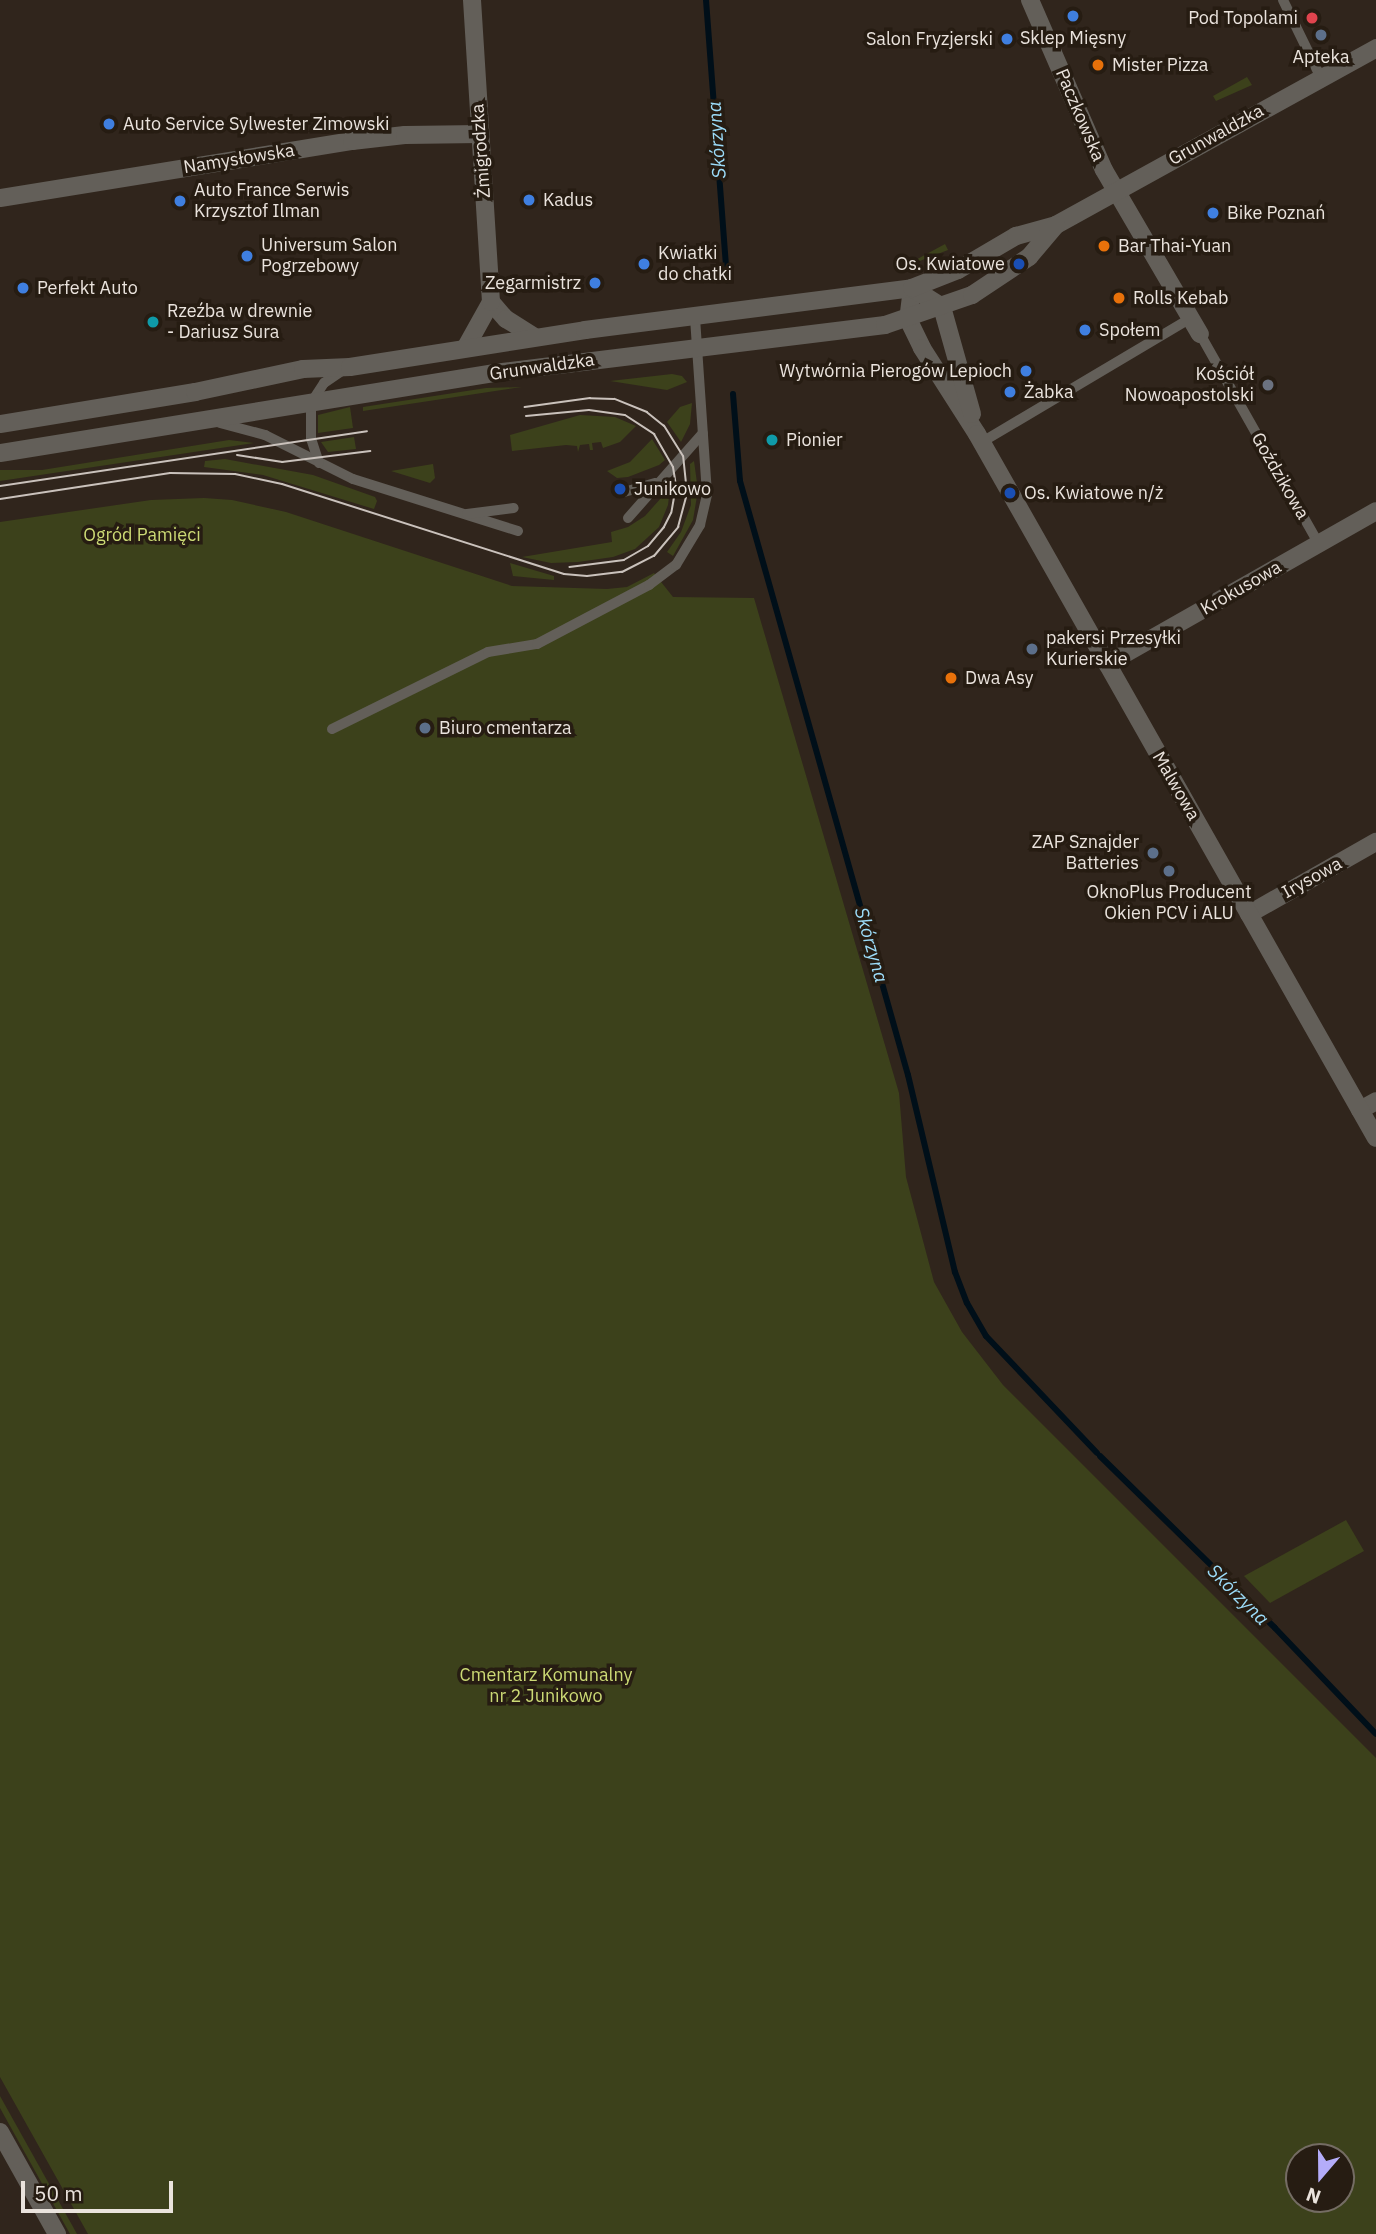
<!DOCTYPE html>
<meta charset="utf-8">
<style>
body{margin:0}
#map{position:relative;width:1376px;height:2234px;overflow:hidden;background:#30251c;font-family:"IBM Plex Sans",sans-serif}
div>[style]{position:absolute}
.green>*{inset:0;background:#3c411b}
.stream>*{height:6px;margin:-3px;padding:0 3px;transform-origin:3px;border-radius:3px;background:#000f19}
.service>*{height:10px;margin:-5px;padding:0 5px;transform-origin:5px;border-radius:5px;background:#635f59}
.minor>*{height:18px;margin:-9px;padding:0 9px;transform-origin:9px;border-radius:9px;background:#635f59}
.tertiary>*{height:18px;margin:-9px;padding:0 9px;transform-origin:9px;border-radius:9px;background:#635f59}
.tram>*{height:2px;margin:-1px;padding:0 1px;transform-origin:1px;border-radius:1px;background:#cac2bc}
.dots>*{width:19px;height:19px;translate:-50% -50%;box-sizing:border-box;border:4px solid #261c12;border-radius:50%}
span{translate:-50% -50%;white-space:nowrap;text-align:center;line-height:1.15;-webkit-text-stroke:7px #261c12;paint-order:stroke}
.poi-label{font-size:18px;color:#eae3dd}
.right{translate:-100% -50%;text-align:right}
.left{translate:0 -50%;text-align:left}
.street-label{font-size:18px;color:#eae3dd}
.park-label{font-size:18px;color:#ccda75}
.water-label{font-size:19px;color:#9cdcf9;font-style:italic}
.north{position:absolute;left:1285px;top:2143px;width:70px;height:70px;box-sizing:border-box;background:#261c12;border:2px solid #746c63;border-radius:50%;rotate:200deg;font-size:19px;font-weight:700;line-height:28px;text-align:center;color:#eae3dd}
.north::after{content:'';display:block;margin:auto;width:24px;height:32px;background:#b4acf9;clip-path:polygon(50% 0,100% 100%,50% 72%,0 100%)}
.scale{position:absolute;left:21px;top:2181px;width:152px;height:32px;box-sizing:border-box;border:4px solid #eae3dd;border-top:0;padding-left:9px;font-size:21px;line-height:24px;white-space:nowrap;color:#eae3dd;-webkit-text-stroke:5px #261c12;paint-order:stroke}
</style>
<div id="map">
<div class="green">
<i style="clip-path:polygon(1247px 77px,1252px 85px,1216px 101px,1213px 96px)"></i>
<i style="clip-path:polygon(945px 244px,948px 250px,899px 269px)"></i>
<i style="clip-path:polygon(672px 374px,682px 376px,687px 382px,667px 390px,610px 381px)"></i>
<i style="clip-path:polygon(522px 387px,363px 411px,363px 407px,486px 388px)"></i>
<i style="clip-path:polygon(692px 403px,690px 424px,681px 442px,667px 422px,680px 407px)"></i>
<i style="clip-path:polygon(350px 407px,353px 428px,318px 433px,318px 415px)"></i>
<i style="clip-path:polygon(580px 415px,615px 417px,636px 426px,620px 442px,603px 448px,601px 442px,592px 443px,593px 450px,590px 450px,589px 444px,580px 445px,578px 452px,577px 446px,566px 445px,512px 451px,510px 435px)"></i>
<i style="clip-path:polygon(354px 437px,356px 449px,328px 452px,321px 442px)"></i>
<i style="clip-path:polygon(652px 439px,665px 460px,659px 465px,628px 477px,617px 478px,607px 471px,630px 462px)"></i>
<i style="clip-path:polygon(229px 440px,254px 443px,0 481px,0 470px,42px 470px)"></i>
<i style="clip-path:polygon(225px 459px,313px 475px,375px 497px,377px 501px,374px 509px,263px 475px,204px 467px,205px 461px)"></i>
<i style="clip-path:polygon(694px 461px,698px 490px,693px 520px,673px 556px,667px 552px,681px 532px,691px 505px,690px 464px)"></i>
<i style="clip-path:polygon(433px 464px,435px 478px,430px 483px,391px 471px)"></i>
<i style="clip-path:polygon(670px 488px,668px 505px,659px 527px,635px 549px,613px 557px,578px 562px,551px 563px,522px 557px,612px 542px,611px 532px,628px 527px,645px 516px)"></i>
<i style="clip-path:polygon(evenodd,204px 498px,232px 500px,286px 512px,512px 586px,607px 589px,627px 587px,654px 573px,673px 597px,754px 598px,899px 1093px,906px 1177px,934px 1282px,962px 1332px,1003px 1385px,1376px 1758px,1376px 2234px,88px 2234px,0 2077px,0 522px,151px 500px,204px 498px,1299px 2157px,1341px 2157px,1341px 2199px,1299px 2199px,1299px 2157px)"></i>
<i style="clip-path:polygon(510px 563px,554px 576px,554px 580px,513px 576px)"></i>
<i style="clip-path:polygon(1346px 1520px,1364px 1551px,1270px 1603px,1244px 1576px)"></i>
<i style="clip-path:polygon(0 2096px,77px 2234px,70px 2234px,0 2108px)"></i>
</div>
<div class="stream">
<i style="left:706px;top:0;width:281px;rotate:85.7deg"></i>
<i style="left:733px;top:394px;width:87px;rotate:85.4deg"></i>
<i style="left:740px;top:481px;width:617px;rotate:74.21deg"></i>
<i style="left:908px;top:1075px;width:203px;rotate:76.6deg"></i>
<i style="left:955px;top:1272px;width:33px;rotate:69deg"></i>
<i style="left:967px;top:1303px;width:38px;rotate:60deg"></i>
<i style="left:986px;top:1336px;width:161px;rotate:46.5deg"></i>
<i style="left:1100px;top:1456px;width:245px;rotate:44.5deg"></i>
<i style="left:1275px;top:1628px;width:146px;rotate:46.4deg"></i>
</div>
<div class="service">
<i style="left:1283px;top:0;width:87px;rotate:64deg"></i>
<i style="left:1200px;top:334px;width:241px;rotate:60.5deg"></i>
<i style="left:220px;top:423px;width:47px;rotate:14.9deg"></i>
<i style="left:265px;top:435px;width:98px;rotate:26.6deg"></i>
<i style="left:353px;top:479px;width:173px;rotate:17.5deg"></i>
<i style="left:982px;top:442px;width:243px;rotate:-30.7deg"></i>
<i style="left:319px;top:463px;width:25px;rotate:-108deg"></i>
<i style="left:311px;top:439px;width:36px;rotate:-90deg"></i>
<i style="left:311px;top:403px;width:24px;rotate:-57deg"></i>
<i style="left:324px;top:383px;width:23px;rotate:-34deg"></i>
<i style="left:624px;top:492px;width:33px;rotate:-16deg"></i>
<i style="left:467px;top:514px;width:47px;rotate:-7.3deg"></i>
<i style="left:628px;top:518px;width:113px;rotate:-48.6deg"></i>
<i style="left:332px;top:729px;width:174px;rotate:-26.3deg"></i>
<i style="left:488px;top:652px;width:50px;rotate:-9.3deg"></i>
<i style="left:537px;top:644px;width:127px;rotate:-27.8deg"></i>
<i style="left:649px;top:585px;width:34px;rotate:-37deg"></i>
<i style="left:676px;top:565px;width:47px;rotate:-59deg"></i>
<i style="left:700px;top:525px;width:32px;rotate:-77deg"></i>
<i style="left:707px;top:494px;width:177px;rotate:-93.9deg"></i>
</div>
<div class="minor">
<i style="left:1030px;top:0;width:185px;rotate:66.5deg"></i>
<i style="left:1104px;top:170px;width:190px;rotate:59.7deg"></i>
<i style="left:0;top:198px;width:357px;rotate:-9.2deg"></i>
<i style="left:352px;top:141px;width:53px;rotate:-6.5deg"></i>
<i style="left:405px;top:135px;width:75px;rotate:-0.8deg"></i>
<i style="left:491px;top:302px;width:23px;rotate:49deg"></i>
<i style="left:506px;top:319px;width:34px;rotate:32deg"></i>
<i style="left:466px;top:347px;width:51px;rotate:-60.9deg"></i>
<i style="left:491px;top:302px;width:303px;rotate:-93.6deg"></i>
<i style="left:1107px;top:664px;width:309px;rotate:-29.6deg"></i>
<i style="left:1249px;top:914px;width:146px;rotate:-29.6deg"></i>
<i style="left:1360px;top:1110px;width:18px;rotate:-29deg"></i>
<i style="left:0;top:2132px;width:117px;rotate:60.8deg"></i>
</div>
<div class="tertiary">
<i style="left:912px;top:288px;width:31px;rotate:97deg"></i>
<i style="left:908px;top:319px;width:32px;rotate:64deg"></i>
<i style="left:922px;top:348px;width:102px;rotate:57.4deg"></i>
<i style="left:977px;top:434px;width:809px;rotate:60.46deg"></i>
<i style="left:912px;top:288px;width:36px;rotate:32deg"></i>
<i style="left:942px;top:307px;width:111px;rotate:74.3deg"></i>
<i style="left:0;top:424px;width:198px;rotate:-9.3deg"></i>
<i style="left:195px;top:392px;width:110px;rotate:-12deg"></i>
<i style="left:303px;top:369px;width:47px;rotate:-2.4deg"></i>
<i style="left:350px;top:367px;width:238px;rotate:-8.9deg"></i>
<i style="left:585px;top:330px;width:330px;rotate:-7.3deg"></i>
<i style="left:912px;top:288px;width:49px;rotate:-21.4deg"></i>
<i style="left:958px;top:270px;width:67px;rotate:-30.4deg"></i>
<i style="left:1016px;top:236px;width:41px;rotate:-15.4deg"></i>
<i style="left:1056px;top:225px;width:366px;rotate:-28.9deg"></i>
<i style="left:0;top:453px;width:500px;rotate:-9.2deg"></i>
<i style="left:494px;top:373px;width:394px;rotate:-7deg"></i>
<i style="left:885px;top:325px;width:92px;rotate:-19deg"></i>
<i style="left:972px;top:295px;width:69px;rotate:-33.7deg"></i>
<i style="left:1029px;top:257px;width:42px;rotate:-49.8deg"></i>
</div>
<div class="tram">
<i style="left:526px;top:416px;width:63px;rotate:-5.4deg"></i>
<i style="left:589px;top:410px;width:36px;rotate:8deg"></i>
<i style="left:625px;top:415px;width:35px;rotate:33deg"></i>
<i style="left:654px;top:434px;width:38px;rotate:60deg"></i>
<i style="left:673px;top:467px;width:19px;rotate:81deg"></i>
<i style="left:676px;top:486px;width:27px;rotate:100deg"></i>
<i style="left:671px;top:513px;width:16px;rotate:117deg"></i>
<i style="left:664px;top:527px;width:25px;rotate:130deg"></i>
<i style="left:648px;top:546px;width:28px;rotate:150deg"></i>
<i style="left:624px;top:560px;width:55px;rotate:172.7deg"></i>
<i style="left:237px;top:455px;width:46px;rotate:8.8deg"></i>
<i style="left:282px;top:462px;width:89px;rotate:-7.1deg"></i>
<i style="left:0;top:486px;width:371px;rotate:-8.5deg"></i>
<i style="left:0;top:499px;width:172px;rotate:-8.7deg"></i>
<i style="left:170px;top:473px;width:65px;rotate:0.9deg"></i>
<i style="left:235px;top:474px;width:48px;rotate:12deg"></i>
<i style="left:282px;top:484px;width:296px;rotate:17.7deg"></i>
<i style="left:564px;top:574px;width:23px;rotate:5deg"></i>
<i style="left:587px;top:576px;width:35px;rotate:-7deg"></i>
<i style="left:622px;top:572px;width:36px;rotate:-27deg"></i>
<i style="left:654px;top:556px;width:38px;rotate:-50deg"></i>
<i style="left:678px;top:527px;width:35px;rotate:-75deg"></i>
<i style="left:687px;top:493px;width:37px;rotate:-96deg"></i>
<i style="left:683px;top:456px;width:36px;rotate:-122deg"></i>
<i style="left:664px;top:426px;width:22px;rotate:-141deg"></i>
<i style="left:647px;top:412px;width:35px;rotate:-158deg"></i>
<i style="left:614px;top:399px;width:24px;rotate:-178deg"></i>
<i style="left:590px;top:398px;width:66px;rotate:172.1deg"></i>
</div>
<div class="dots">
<i style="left:1073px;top:16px;background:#3f7fe0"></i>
<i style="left:1312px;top:18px;background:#e0444e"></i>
<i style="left:1321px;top:35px;background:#5c6f8a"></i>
<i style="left:1007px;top:39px;background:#3f7fe0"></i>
<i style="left:1098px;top:65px;background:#e8710a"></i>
<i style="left:109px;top:124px;background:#3f7fe0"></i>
<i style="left:529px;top:200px;background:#3f7fe0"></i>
<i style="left:180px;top:201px;background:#3f7fe0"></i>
<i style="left:1213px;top:213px;background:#3f7fe0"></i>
<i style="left:1104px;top:246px;background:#e8710a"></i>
<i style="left:247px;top:256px;background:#3f7fe0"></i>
<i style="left:644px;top:264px;background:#3f7fe0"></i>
<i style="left:1019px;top:264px;background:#1a4fb4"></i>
<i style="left:595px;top:283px;background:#3f7fe0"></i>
<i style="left:23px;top:288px;background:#3f7fe0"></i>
<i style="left:1119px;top:298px;background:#e8710a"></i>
<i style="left:153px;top:322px;background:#0f9aa8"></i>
<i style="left:1085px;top:330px;background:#3f7fe0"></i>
<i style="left:1026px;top:371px;background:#3f7fe0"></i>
<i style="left:1268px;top:385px;background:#6b7280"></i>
<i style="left:1010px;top:392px;background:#3f7fe0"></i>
<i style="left:772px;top:440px;background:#0f9aa8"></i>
<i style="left:620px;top:489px;background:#1a4fb4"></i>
<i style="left:1010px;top:493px;background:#1a4fb4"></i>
<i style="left:1032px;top:649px;background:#5c6f8a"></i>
<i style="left:951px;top:678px;background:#e8710a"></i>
<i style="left:425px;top:728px;background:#5c6f8a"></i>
<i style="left:1153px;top:853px;background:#5c6f8a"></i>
<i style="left:1169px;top:871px;background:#5c6f8a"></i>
</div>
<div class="poi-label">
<span class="right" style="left:1298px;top:18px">Pod Topolami</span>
<span style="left:1073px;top:38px">Sklep Mięsny</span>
<span class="right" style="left:993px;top:39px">Salon Fryzjerski</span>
<span style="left:1321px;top:57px">Apteka</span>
<span class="left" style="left:1112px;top:65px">Mister Pizza</span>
<span class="left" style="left:123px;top:124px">Auto Service Sylwester Zimowski</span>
<span class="left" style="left:194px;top:201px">Auto France Serwis<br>Krzysztof Ilman</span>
<span class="left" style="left:543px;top:200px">Kadus</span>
<span class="left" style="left:1227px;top:213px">Bike Poznań</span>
<span class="left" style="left:261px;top:256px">Universum Salon<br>Pogrzebowy</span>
<span class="left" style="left:1118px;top:246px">Bar Thai-Yuan</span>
<span class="left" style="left:658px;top:264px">Kwiatki<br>do chatki</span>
<span class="right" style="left:1005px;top:264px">Os. Kwiatowe</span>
<span class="right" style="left:581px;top:283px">Zegarmistrz</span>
<span class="left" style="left:37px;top:288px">Perfekt Auto</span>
<span class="left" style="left:1133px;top:298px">Rolls Kebab</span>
<span class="left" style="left:167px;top:322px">Rzeźba w drewnie<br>- Dariusz Sura</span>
<span class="left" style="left:1099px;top:330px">Społem</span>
<span class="right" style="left:1012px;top:371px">Wytwórnia Pierogów Lepioch</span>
<span class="right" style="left:1254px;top:385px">Kościół<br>Nowoapostolski</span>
<span class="left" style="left:1024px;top:392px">Żabka</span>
<span class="left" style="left:786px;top:440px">Pionier</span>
<span class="left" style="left:634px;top:489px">Junikowo</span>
<span class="left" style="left:1024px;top:493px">Os. Kwiatowe n/ż</span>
<span class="left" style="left:1046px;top:649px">pakersi Przesyłki<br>Kurierskie</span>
<span class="left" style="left:965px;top:678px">Dwa Asy</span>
<span class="left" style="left:439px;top:728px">Biuro cmentarza</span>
<span class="right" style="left:1139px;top:853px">ZAP Sznajder<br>Batteries</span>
<span style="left:1169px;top:903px">OknoPlus Producent<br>Okien PCV i ALU</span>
</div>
<div class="street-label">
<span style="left:1080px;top:115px;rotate:67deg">Paczkowska</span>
<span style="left:1216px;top:135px;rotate:-29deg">Grunwaldzka</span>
<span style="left:481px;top:151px;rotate:-94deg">Żmigrodzka</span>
<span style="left:239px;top:159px;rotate:-9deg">Namysłowska</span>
<span style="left:542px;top:367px;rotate:-8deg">Grunwaldzka</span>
<span style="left:1280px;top:476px;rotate:60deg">Goździkowa</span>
<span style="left:1241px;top:588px;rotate:-30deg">Krokusowa</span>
<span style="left:1176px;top:786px;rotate:60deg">Malwowa</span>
<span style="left:1312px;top:878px;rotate:-29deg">Irysowa</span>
</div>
<div class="park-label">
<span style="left:142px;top:535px">Ogród Pamięci</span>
<span style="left:546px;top:1686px">Cmentarz Komunalny<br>nr 2 Junikowo</span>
</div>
<div class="water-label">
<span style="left:717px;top:140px;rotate:-94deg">Skórzyna</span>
<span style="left:871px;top:945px;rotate:74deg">Skórzyna</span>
<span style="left:1238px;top:1595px;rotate:45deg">Skórzyna</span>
</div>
<div class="north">N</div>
<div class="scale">50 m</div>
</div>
